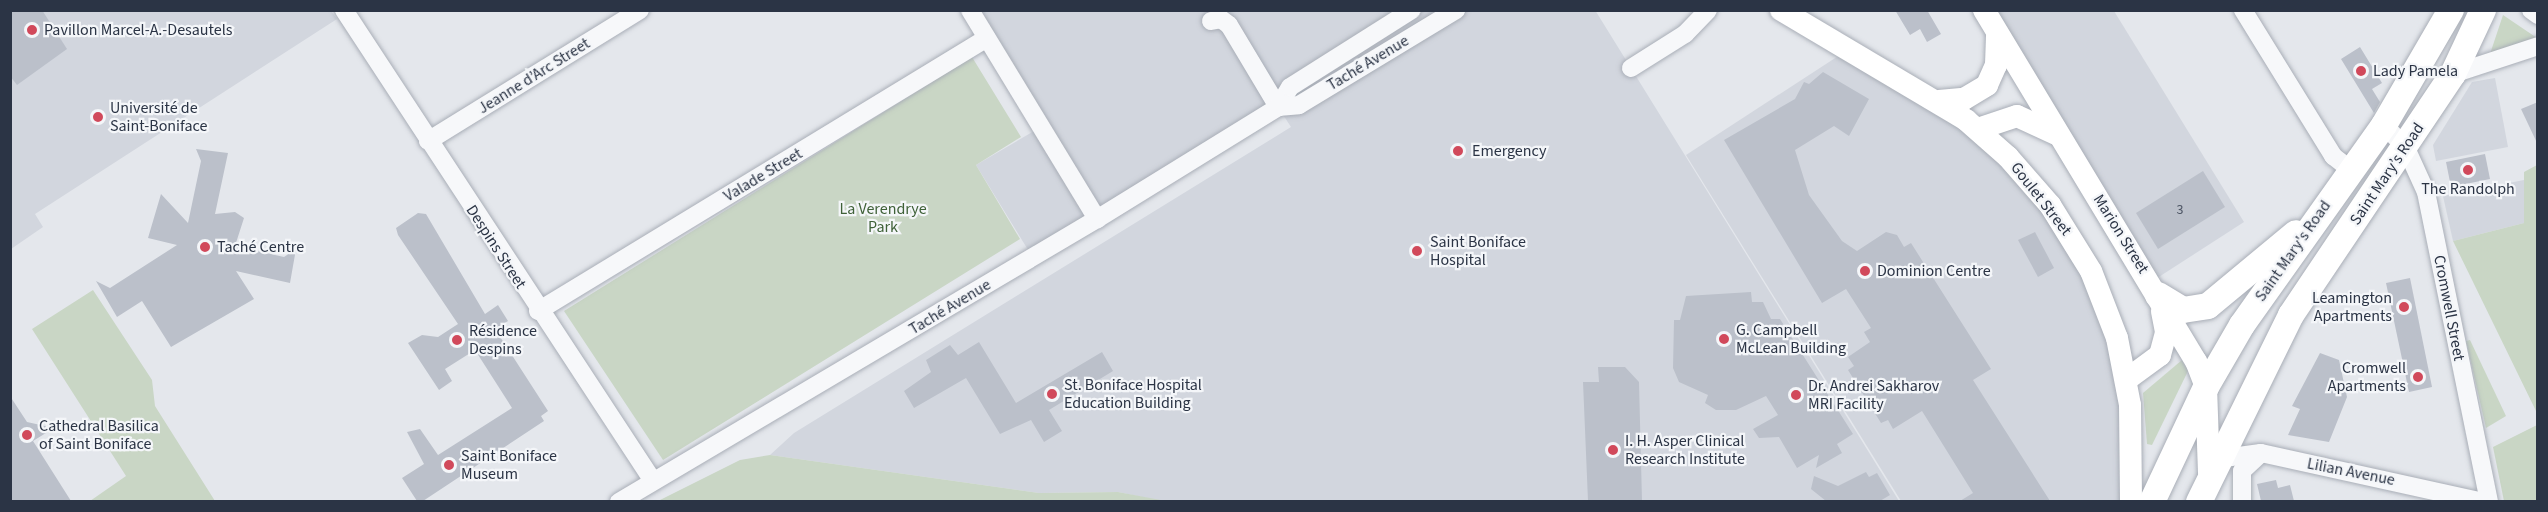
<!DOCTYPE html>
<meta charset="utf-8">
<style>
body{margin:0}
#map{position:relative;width:2548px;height:512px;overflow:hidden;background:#e4e7ec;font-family:"Source Sans 3",sans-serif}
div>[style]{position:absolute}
.built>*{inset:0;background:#d2d6de}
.green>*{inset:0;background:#c9d6c5}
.building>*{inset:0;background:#bbc0ca}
.roads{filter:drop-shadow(0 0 2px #a9aeb7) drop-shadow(0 0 2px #a9aeb7)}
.minor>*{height:18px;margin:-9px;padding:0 9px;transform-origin:9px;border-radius:9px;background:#f7f8fa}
.major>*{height:22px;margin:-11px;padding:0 11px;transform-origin:11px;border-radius:11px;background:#fff}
.highway>*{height:26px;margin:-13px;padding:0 13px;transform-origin:13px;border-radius:13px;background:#fff}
.dots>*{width:16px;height:16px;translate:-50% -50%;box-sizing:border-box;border:3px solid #f4f6f9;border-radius:50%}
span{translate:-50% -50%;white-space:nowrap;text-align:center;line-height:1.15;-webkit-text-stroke:4.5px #f4f6f9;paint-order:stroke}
.number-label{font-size:14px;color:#4f5766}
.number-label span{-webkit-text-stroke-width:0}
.poi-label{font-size:16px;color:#2b3445}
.left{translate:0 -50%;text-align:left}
.right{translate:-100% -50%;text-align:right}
.street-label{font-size:16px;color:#2b3445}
.park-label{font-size:16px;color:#3f6138}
.frame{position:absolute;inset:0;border:12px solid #2b3445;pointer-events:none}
</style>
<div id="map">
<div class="built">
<i style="clip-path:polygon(1205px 10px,1220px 18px,1215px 11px,1595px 10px,1899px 501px,1166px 502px,1118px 492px,1039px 493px,770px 455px,794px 433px,1291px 127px,1278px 107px,1033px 258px,976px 165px,1041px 127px,970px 11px)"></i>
<i style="clip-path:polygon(11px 11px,331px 11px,337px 19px,35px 214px,43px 227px,11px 249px)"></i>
<i style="clip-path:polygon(1983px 11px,2114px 11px,2244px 222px,2151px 282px)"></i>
<i style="clip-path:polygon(1849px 49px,2008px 157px,2111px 319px,2131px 501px,1901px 501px,1686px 155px)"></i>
<i style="clip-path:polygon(2495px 78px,2508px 147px,2436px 161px,2433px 145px,2472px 82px)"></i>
<i style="clip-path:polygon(2524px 180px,2524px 223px,2453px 241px,2443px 196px)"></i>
</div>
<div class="green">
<i style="clip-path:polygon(2503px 15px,2537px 38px,2489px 57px)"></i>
<i style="clip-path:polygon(972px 57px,1021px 137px,976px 165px,1020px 239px,663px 460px,564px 311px)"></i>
<i style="clip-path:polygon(2537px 165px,2537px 413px,2453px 241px,2524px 223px,2524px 172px)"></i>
<i style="clip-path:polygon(93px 290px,152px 380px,155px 406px,215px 501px,90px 501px,126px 476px,32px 329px)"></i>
<i style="clip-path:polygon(2470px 340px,2506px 416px,2486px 428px,2466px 341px)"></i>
<i style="clip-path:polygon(2182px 360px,2188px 371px,2152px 445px,2147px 444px,2143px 393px)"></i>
<i style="clip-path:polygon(2537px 425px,2537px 501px,2504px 501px,2493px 447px)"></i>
<i style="clip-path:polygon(770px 455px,1039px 493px,1118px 492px,1166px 501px,658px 501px,740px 460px)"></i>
</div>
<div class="building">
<i style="clip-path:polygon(10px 10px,42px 10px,67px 49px,17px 85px,10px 76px)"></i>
<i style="clip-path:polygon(1895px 10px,1927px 10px,1941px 34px,1927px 42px,1920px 29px,1910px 35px)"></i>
<i style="clip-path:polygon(2360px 47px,2382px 83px,2372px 89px,2380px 102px,2374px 113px,2341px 59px)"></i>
<i style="clip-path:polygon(1823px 72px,1869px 99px,1849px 136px,1834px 126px,1795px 150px,1809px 195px,1842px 241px,1857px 251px,1886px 232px,1897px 235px,1904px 247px,1911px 243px,1991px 369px,1973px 380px,2050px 501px,1960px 501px,1973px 493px,1922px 411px,1893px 429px,1888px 420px,1881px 423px,1848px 370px,1854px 366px,1848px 357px,1870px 342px,1864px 332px,1871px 328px,1846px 289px,1822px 303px,1724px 140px,1795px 99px,1804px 82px,1809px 84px)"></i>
<i style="clip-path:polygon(2538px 102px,2538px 145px,2521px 109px)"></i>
<i style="clip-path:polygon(196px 149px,228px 153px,215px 214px,235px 212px,244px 218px,235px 246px,284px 257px,296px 249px,290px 283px,236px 271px,254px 299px,171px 347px,142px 301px,117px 317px,96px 281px,110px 288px,177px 245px,148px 238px,161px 194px,188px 223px,201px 161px)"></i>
<i style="clip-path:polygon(2485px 154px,2490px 179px,2451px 187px,2446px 162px)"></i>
<i style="clip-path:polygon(2203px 171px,2225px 207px,2158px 249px,2136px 213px)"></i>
<i style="clip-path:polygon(418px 213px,426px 214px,485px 314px,498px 305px,508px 321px,495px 329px,548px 411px,541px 416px,544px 421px,423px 501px,417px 501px,402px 478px,424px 464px,407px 432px,420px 429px,438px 455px,512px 408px,475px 350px,445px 369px,452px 381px,439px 390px,408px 343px,422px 335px,438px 337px,458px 324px,398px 235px,396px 228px)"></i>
<i style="clip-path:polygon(2035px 232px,2054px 268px,2038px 277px,2018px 240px)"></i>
<i style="clip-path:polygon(2410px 278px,2432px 387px,2409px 392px,2386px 283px)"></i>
<i style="clip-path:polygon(1751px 292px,1752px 302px,1763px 302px,1771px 319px,1780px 319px,1853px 434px,1837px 444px,1842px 453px,1816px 468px,1819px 455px,1797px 468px,1779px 437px,1759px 438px,1753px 429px,1778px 415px,1766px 396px,1736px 410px,1716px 410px,1705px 403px,1708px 395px,1679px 382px,1673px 368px,1674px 320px,1680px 320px,1686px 296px)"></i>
<i style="clip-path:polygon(979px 342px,1016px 403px,1102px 352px,1113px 371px,1049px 410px,1062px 431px,1044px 442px,1031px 420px,1000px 434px,966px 378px,914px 408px,904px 391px,931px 372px,926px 360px,950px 345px,958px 355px)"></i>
<i style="clip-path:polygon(2320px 353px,2339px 360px,2347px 397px,2329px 442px,2288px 435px,2300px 409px,2292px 406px)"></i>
<i style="clip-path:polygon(1598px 367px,1625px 367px,1639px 382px,1642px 501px,1588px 501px,1583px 382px,1599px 382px)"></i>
<i style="clip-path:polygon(10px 396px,27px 422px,54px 428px,33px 441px,71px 501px,10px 501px)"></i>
<i style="clip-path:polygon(1866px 472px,1869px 477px,1877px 473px,1890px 495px,1880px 501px,1826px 501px,1811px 489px,1814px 476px,1838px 486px)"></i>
<i style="clip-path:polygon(2276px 480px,2278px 488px,2290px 485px,2294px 501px,2261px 501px,2257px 484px)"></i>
</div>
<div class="roads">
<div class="minor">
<i style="left:344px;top:10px;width:563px;rotate:56.73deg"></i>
<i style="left:970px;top:10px;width:245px;rotate:58.7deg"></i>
<i style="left:2243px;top:10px;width:172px;rotate:58.3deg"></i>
<i style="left:2333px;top:156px;width:23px;rotate:38deg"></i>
<i style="left:2531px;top:10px;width:9px;rotate:36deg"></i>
<i style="left:1211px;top:21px;width:10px;rotate:-11deg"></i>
<i style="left:1221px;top:19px;width:10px;rotate:37deg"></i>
<i style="left:1229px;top:25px;width:96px;rotate:59.1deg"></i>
<i style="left:1631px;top:68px;width:64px;rotate:-32.2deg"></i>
<i style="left:1685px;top:34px;width:33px;rotate:-46deg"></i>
<i style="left:2453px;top:74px;width:89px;rotate:-18.2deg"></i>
<i style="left:1278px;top:107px;width:21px;rotate:-5deg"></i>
<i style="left:1299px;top:105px;width:184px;rotate:-31.2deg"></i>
<i style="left:2384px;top:125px;width:32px;rotate:46deg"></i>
<i style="left:2406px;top:148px;width:48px;rotate:65.6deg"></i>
<i style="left:2426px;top:192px;width:316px;rotate:78.5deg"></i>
<i style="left:428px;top:141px;width:249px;rotate:-31.7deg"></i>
<i style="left:538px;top:311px;width:525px;rotate:-31.3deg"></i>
<i style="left:2217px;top:459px;width:44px;rotate:-7.8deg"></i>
<i style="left:2261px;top:453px;width:228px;rotate:12.4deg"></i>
<i style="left:619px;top:502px;width:555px;rotate:-30.63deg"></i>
<i style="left:1097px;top:219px;width:213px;rotate:-31.7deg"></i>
<i style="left:1278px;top:107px;width:23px;rotate:-59deg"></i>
<i style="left:1290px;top:87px;width:144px;rotate:-32.3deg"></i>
<i style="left:2242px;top:502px;width:31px;rotate:-90deg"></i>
<i style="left:2242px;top:471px;width:26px;rotate:-43deg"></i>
</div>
<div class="major">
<i style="left:1781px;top:10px;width:215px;rotate:30.7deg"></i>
<i style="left:1966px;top:120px;width:56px;rotate:41.4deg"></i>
<i style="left:2008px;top:157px;width:64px;rotate:48.8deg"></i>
<i style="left:2050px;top:205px;width:78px;rotate:58.2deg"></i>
<i style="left:2091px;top:271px;width:72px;rotate:68.8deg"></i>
<i style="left:2117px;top:338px;width:68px;rotate:79deg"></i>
<i style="left:2130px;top:405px;width:97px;rotate:89.4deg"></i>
<i style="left:1984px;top:10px;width:410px;rotate:58.9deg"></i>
<i style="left:2196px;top:361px;width:28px;rotate:69deg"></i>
<i style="left:2206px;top:387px;width:86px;rotate:88deg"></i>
<i style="left:1939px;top:101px;width:25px;rotate:-5deg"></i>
<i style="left:1964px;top:99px;width:27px;rotate:-31deg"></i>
<i style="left:1987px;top:85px;width:22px;rotate:-66deg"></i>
<i style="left:1996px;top:65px;width:32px;rotate:-88deg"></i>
<i style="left:1978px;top:129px;width:41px;rotate:-18.4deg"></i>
<i style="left:2017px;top:116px;width:43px;rotate:24.8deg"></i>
<i style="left:2126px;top:380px;width:42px;rotate:-36.3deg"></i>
<i style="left:2160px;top:355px;width:24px;rotate:-75deg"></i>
<i style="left:2166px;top:332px;width:21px;rotate:-101deg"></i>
</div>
<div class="highway">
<i style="left:2158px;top:295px;width:29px;rotate:31deg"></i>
<i style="left:2183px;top:310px;width:25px;rotate:-9deg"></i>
<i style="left:2208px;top:306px;width:114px;rotate:-39.7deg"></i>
<i style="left:2152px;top:502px;width:127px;rotate:-64.8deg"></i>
<i style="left:2206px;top:387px;width:72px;rotate:-59.9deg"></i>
<i style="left:2242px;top:325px;width:245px;rotate:-54.6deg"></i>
<i style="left:2384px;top:125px;width:133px;rotate:-59.8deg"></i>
<i style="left:2199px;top:502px;width:208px;rotate:-63.8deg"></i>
<i style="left:2291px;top:315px;width:290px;rotate:-56.1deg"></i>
<i style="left:2453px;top:74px;width:71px;rotate:-64.9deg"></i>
</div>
</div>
<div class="dots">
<i style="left:32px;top:30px;background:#d1495b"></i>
<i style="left:2361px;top:71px;background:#d1495b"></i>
<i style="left:98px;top:117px;background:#d1495b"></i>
<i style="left:1458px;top:151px;background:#d1495b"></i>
<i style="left:2468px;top:170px;background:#d1495b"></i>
<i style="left:205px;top:247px;background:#d1495b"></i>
<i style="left:1417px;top:251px;background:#d1495b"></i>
<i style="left:1865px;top:271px;background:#d1495b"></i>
<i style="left:2404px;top:307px;background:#d1495b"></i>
<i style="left:1724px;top:339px;background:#d1495b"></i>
<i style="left:457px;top:340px;background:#d1495b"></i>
<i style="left:2418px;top:377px;background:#d1495b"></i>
<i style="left:1052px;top:394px;background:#d1495b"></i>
<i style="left:1796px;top:395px;background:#d1495b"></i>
<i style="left:27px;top:435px;background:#d1495b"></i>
<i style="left:1613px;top:450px;background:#d1495b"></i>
<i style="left:449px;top:465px;background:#d1495b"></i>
</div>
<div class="number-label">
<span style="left:2180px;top:210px">3</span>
</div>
<div class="poi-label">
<span class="left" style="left:44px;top:30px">Pavillon Marcel-A.-Desautels</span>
<span class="left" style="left:2373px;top:71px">Lady Pamela</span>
<span class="left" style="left:110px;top:117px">Université de<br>Saint-Boniface</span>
<span class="left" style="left:1472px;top:151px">Emergency</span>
<span style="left:2468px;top:189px">The Randolph</span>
<span class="left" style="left:1430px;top:251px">Saint Boniface<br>Hospital</span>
<span class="left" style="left:217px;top:247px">Taché Centre</span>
<span class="left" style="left:1877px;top:271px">Dominion Centre</span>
<span class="right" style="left:2392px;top:307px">Leamington<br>Apartments</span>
<span class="left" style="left:1736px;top:339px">G. Campbell<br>McLean Building</span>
<span class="left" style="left:469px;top:340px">Résidence<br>Despins</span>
<span class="right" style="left:2406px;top:377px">Cromwell<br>Apartments</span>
<span class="left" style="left:1064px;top:394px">St. Boniface Hospital<br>Education Building</span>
<span class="left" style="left:1808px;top:395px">Dr. Andrei Sakharov<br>MRI Facility</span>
<span class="left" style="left:39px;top:435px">Cathedral Basilica<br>of Saint Boniface</span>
<span class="left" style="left:1625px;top:450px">I. H. Asper Clinical<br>Research Institute</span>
<span class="left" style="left:461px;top:465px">Saint Boniface<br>Museum</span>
</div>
<div class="street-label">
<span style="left:1368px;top:63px;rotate:-31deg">Taché Avenue</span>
<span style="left:534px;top:76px;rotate:-32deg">Jeanne d’Arc Street</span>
<span style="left:2387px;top:174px;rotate:-56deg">Saint Mary’s Road</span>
<span style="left:763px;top:175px;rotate:-31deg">Valade Street</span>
<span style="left:2041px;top:199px;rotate:52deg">Goulet Street</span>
<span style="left:2121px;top:234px;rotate:58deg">Marion Street</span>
<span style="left:496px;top:247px;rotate:57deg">Despins Street</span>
<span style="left:2293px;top:251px;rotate:-55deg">Saint Mary's Road</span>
<span style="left:950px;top:307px;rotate:-31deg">Taché Avenue</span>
<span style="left:2449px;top:308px;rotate:79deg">Cromwell Street</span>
<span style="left:2351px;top:472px;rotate:11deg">Lilian Avenue</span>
</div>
<div class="park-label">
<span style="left:883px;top:218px">La Verendrye<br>Park</span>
</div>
<div class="frame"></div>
</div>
